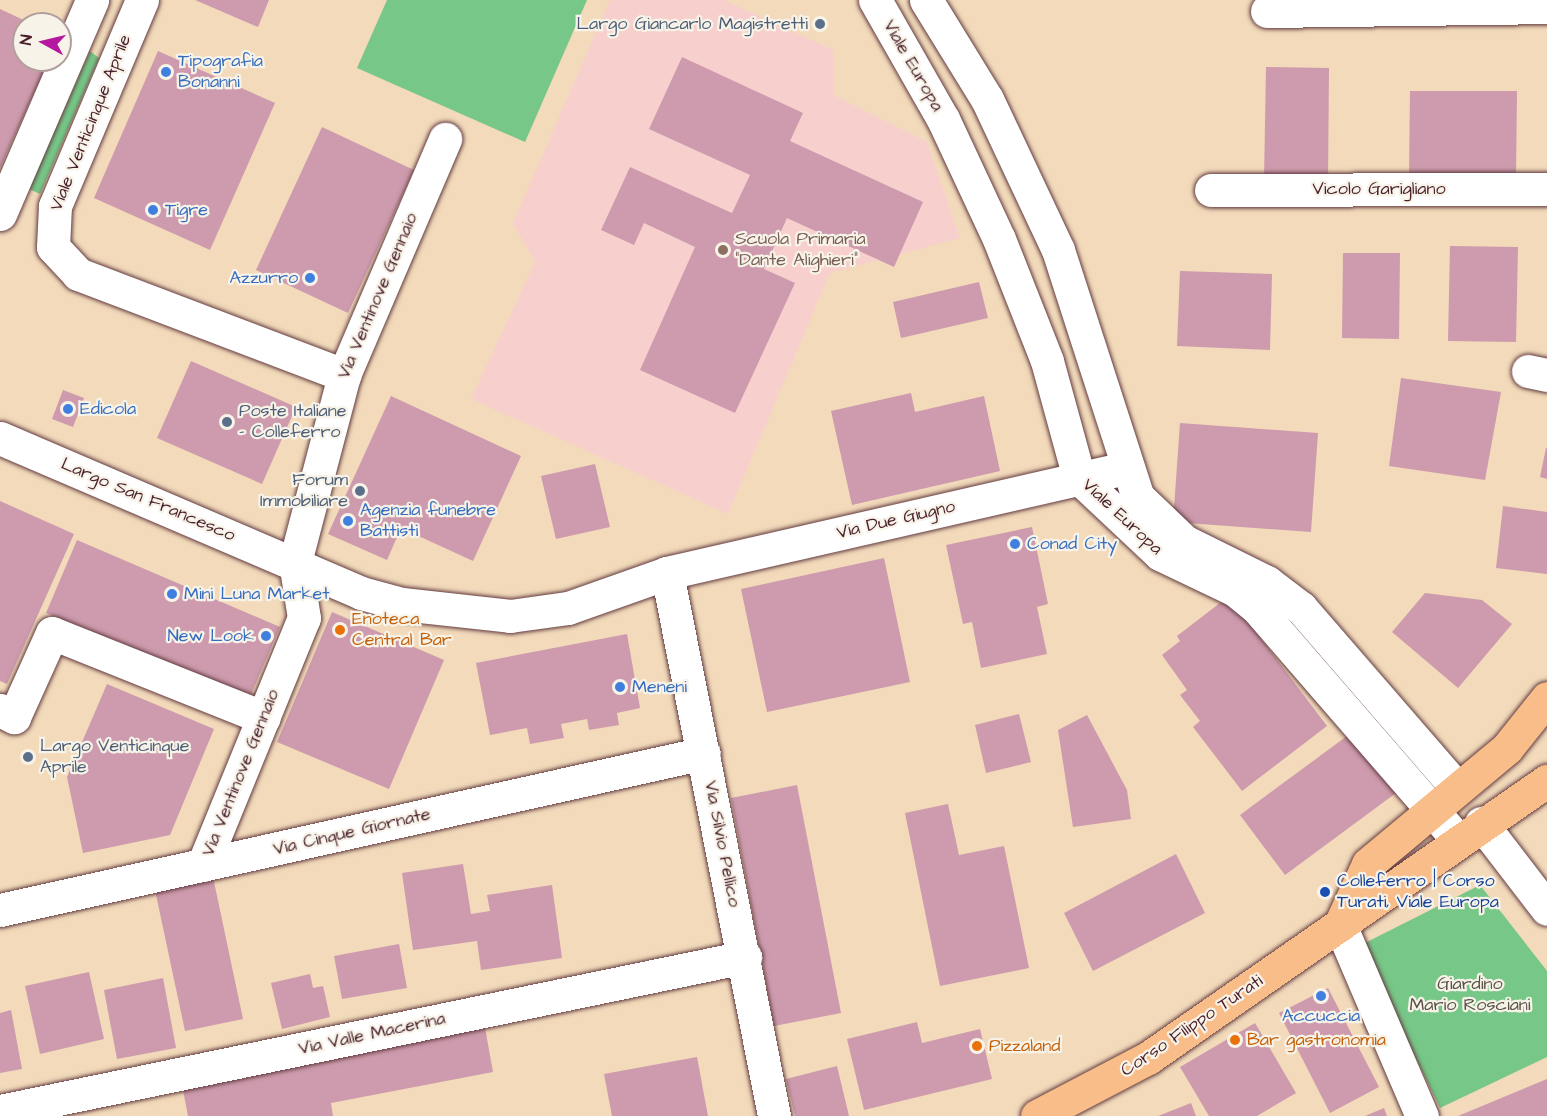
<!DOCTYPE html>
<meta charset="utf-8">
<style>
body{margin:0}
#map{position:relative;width:1547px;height:1116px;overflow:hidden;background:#f2daba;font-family:"Architects Daughter",sans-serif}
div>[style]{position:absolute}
.built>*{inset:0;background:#f7d0ce}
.green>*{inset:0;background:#77c788}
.building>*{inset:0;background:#cd9bad}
.roads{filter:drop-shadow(0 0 2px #633b40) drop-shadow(0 0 2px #633b40)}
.minor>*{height:33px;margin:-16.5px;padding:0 16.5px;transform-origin:16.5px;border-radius:16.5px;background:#fff}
.major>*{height:33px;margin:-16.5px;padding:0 16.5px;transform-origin:16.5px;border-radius:16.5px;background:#f8bd88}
.dots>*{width:16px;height:16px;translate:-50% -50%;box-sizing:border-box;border:3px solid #f7f3e8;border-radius:50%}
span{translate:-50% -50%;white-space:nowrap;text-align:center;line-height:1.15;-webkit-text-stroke:4.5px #f7f3e8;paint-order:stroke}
.service-label{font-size:18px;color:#4e5e75}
.right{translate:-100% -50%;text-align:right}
.left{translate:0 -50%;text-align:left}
.shop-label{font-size:18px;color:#366cbe}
.street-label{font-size:18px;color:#4a1f2b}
.education-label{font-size:18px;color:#785e54}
.food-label{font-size:18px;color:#c56008}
.transit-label{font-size:18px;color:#164399}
.park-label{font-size:18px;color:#585147}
.north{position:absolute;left:12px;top:12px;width:60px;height:60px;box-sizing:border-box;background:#f7f3e8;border:2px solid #b29e9c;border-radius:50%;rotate:278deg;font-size:16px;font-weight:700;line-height:24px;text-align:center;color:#4a1f2b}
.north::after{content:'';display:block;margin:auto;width:21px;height:27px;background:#b5179e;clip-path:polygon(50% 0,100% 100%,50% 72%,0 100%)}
</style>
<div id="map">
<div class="built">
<i style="clip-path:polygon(610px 0,724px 0,833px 50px,833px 95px,927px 142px,960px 238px,830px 273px,728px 514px,471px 399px,535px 262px,513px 223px)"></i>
</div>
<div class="green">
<i style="clip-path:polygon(387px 0,587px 0,525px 142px,357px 68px)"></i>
<i style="clip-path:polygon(90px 51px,99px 58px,40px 194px,29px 189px)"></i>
<i style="clip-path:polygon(1480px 885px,1547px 971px,1547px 1057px,1440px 1108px,1361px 945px)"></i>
</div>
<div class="building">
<i style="clip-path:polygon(195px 0,269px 0,258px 27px)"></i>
<i style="clip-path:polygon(0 9px,32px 24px,24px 24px,24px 60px,49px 60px,0 168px)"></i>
<i style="clip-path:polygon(158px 51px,275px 103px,210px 250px,94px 198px)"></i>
<i style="clip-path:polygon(682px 57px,803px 113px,790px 141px,923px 202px,894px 267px,787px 218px,764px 269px,795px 283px,735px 413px,640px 370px,695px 247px,644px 223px,634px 245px,601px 230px,630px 167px,732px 213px,750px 175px,649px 129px)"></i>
<i style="clip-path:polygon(1266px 67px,1329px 68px,1328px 181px,1264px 180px)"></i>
<i style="clip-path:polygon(1410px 91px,1517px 91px,1516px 177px,1409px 176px)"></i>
<i style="clip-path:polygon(322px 127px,414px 170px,348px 313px,256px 270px)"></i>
<i style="clip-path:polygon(1450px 246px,1518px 247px,1516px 342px,1448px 341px)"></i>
<i style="clip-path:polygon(1343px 253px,1400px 253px,1399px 339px,1342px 338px)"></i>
<i style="clip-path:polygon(1180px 271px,1272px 274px,1270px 350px,1177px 346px)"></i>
<i style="clip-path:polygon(979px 282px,988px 318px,901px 338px,893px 302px)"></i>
<i style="clip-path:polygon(191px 361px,296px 407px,262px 484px,157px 438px)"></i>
<i style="clip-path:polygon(1401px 378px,1501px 392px,1485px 480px,1389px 466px)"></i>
<i style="clip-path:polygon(63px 390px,84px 398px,73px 427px,52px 419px)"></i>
<i style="clip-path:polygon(911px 393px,915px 412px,984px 396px,1000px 471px,852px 505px,831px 411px)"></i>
<i style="clip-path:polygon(391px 396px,521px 456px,473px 561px,401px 528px,387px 560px,328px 534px)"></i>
<i style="clip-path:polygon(1180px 423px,1318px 433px,1311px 532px,1173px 522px)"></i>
<i style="clip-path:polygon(1546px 448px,1547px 448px,1547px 479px,1540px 477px)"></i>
<i style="clip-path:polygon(595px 464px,610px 527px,556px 539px,541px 476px)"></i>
<i style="clip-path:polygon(0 501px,74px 534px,7px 684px,0 681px)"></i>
<i style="clip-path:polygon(1503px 506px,1547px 512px,1547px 574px,1496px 568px)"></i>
<i style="clip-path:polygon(1032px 527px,1048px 604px,1037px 607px,1047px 654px,981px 668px,972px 622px,963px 624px,946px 545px)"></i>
<i style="clip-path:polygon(77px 540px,280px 627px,249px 699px,46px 613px)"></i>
<i style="clip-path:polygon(884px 558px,910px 682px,767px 712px,741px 589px)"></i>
<i style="clip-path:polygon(1425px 593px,1482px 600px,1512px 624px,1458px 688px,1392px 632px)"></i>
<i style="clip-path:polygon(1229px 596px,1327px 726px,1242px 791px,1193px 727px,1200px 721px,1180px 695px,1187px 690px,1162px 655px,1180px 641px,1177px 636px)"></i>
<i style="clip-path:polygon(332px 612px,444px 660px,389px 789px,277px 742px)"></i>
<i style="clip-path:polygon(627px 634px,640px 708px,617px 713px,619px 725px,589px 730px,587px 719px,561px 724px,564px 738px,530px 744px,527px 728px,490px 735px,476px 663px)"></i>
<i style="clip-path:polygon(107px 684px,214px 729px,170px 835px,83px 853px,67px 777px)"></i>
<i style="clip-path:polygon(1019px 714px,1031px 762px,986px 773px,975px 725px)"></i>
<i style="clip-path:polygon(1087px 715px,1127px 790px,1131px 819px,1073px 827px,1058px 730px)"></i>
<i style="clip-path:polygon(1351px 733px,1396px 793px,1285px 875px,1240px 815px)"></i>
<i style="clip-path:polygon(797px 785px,841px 1013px,774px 1026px,731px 798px)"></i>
<i style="clip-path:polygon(948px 804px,959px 855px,1004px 846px,1029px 968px,940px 986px,905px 813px)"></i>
<i style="clip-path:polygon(1176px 854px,1205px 913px,1093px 971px,1064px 913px)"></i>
<i style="clip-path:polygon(463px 864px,471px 914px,490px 911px,487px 895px,552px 885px,562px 958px,481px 970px,477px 941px,413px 950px,402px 873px)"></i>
<i style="clip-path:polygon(213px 877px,243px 1019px,185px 1031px,155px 890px)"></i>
<i style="clip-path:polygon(399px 944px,407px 988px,342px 999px,334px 956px)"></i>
<i style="clip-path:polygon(89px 972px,104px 1039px,40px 1054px,25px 986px)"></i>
<i style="clip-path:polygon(310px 974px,313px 988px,323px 986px,330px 1017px,282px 1029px,271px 983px)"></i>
<i style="clip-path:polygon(163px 978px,176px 1048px,117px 1059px,104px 990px)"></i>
<i style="clip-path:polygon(1328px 988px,1379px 1087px,1330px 1113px,1279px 1013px)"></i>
<i style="clip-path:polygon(11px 1010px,22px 1069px,0 1073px,0 1013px)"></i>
<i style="clip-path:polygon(484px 1022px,493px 1072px,331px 1103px,333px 1116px,188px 1116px,181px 1080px)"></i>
<i style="clip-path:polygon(917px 1022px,922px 1043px,980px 1029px,992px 1079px,864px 1110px,847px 1039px)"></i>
<i style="clip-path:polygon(1255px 1023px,1296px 1093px,1257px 1116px,1209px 1116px,1180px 1067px)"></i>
<i style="clip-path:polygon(697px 1057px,708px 1116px,612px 1116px,604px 1074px)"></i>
<i style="clip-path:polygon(837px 1066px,849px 1116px,795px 1116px,786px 1079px)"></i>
<i style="clip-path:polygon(1547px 1079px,1547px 1116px,1458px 1116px)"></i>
<i style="clip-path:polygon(1191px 1103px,1196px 1116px,1158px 1116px)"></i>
<i style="clip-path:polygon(1384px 1108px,1387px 1116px,1365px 1116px)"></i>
</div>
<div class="roads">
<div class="minor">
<i style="left:142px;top:0;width:224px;rotate:112.9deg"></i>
<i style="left:55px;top:206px;width:41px;rotate:92.8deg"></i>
<i style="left:53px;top:247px;width:37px;rotate:47deg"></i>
<i style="left:78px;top:274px;width:285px;rotate:20.8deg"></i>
<i style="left:875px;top:0;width:137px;rotate:60.3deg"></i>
<i style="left:943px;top:119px;width:132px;rotate:65deg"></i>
<i style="left:999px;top:239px;width:131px;rotate:68.5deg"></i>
<i style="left:1047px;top:361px;width:121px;rotate:74.7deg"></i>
<i style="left:1079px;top:478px;width:111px;rotate:43.2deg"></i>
<i style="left:1160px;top:554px;width:83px;rotate:25.6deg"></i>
<i style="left:1235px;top:590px;width:28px;rotate:39deg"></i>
<i style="left:1257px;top:608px;width:307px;rotate:49.1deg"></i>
<i style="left:926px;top:0;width:116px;rotate:58.4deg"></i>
<i style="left:987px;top:99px;width:167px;rotate:64.8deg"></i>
<i style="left:1058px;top:250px;width:260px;rotate:72.1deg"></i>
<i style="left:1138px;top:497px;width:64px;rotate:43.7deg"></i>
<i style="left:1184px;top:541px;width:93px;rotate:26.3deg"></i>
<i style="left:1267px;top:582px;width:43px;rotate:37.4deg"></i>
<i style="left:1301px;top:608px;width:238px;rotate:49.1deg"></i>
<i style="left:1267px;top:11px;width:280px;rotate:-0.8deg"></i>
<i style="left:1211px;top:190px;width:336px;rotate:-0.2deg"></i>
<i style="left:0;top:214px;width:233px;rotate:-66.7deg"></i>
<i style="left:1528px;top:371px;width:19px;rotate:12deg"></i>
<i style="left:0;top:438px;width:393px;rotate:23.2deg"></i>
<i style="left:361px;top:593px;width:42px;rotate:15deg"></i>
<i style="left:402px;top:604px;width:109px;rotate:6.3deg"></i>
<i style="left:510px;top:616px;width:59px;rotate:-7.9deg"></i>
<i style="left:568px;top:608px;width:105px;rotate:-19.5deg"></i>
<i style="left:667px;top:573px;width:469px;rotate:-12.9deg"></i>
<i style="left:667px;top:573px;width:553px;rotate:78.85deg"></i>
<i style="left:0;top:710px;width:16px;rotate:27deg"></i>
<i style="left:14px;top:717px;width:92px;rotate:-65.7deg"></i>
<i style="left:52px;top:633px;width:228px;rotate:21.8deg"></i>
<i style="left:1481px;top:823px;width:108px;rotate:52.5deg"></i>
<i style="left:203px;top:865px;width:267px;rotate:-67.8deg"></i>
<i style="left:304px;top:618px;width:57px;rotate:-99.1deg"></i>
<i style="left:295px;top:562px;width:193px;rotate:-75.3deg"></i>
<i style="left:344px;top:375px;width:257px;rotate:-66.8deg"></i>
<i style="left:0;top:910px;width:721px;rotate:-12.57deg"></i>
<i style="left:1340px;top:925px;width:208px;rotate:66.8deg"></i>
<i style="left:0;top:1111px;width:761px;rotate:-11.68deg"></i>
</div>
<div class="major">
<i style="left:1340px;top:925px;width:67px;rotate:-65.3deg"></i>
<i style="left:1368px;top:864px;width:181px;rotate:-39.8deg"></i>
<i style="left:1507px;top:748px;width:64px;rotate:-51.3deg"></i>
<i style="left:1037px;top:1116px;width:125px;rotate:-27.6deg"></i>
<i style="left:1148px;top:1058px;width:486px;rotate:-34.8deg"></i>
</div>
</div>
<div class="dots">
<i style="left:820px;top:24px;background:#5c6f8a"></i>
<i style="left:166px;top:72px;background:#3f7fe0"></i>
<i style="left:153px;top:210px;background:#3f7fe0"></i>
<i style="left:723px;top:250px;background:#8d6e63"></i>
<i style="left:310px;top:278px;background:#3f7fe0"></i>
<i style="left:68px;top:409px;background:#3f7fe0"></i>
<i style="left:227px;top:422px;background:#5c6f8a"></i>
<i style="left:360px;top:491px;background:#5c6f8a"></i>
<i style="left:348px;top:521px;background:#3f7fe0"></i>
<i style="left:1015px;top:544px;background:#3f7fe0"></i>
<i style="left:172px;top:594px;background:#3f7fe0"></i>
<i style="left:340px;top:630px;background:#e8710a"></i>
<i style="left:266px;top:636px;background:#3f7fe0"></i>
<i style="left:620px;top:687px;background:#3f7fe0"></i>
<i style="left:28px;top:757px;background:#5c6f8a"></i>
<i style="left:1325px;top:892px;background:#1a4fb4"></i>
<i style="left:1321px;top:996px;background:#3f7fe0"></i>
<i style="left:1235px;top:1040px;background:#e8710a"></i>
<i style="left:977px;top:1046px;background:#e8710a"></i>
</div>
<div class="service-label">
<span class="right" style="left:808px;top:24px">Largo Giancarlo Magistretti</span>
<span class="left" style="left:239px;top:422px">Poste Italiane<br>– Colleferro</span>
<span class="right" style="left:348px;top:491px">Forum<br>Immobiliare</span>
<span class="left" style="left:40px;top:757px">Largo Venticinque<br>Aprile</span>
</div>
<div class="shop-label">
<span class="left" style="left:178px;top:72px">Tipografia<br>Bonanni</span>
<span class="left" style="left:165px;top:210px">Tigre</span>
<span class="right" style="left:298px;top:278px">Azzurro</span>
<span class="left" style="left:80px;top:409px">Edicola</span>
<span class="left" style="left:360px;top:521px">Agenzia funebre<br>Battisti</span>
<span class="left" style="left:1027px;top:544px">Conad City</span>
<span class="left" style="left:184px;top:594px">Mini Luna Market</span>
<span class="right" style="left:254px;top:636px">New Look</span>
<span class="left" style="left:632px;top:687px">Meneni</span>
<span style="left:1321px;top:1016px">Accuccia</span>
</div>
<div class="street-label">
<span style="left:913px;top:66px;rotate:60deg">Viale Europa</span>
<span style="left:91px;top:123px;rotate:-68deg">Viale Venticinque Aprile</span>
<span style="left:1379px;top:189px">Vicolo Garigliano</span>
<span style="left:378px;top:296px;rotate:-67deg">Via Ventinove Gennaio</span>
<span style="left:148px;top:500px;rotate:23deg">Largo San Francesco</span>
<span style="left:1122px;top:517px;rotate:43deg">Viale Europa</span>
<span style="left:896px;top:520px;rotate:-13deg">Via Due Giugno</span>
<span style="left:241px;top:773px;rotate:-68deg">Via Ventinove Gennaio</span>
<span style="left:352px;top:832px;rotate:-13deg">Via Cinque Giornate</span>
<span style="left:722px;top:844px;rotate:79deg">Via Silvio Pellico</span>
<span style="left:1192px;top:1026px;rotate:-34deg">Corso Filippo Turati</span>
<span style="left:372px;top:1034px;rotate:-12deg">Via Valle Macerina</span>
</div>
<div class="education-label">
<span class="left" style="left:735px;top:250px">Scuola Primaria<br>"Dante Alighieri"</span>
</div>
<div class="food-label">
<span class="left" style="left:352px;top:630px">Enoteca<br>Central Bar</span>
<span class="left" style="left:1247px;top:1040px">Bar gastronomia</span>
<span class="left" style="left:989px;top:1046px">Pizzaland</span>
</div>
<div class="transit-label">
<span class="left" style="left:1337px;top:892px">Colleferro | Corso<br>Turati, Viale Europa</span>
</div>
<div class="park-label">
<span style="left:1470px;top:995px">Giardino<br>Mario Rosciani</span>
</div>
<div class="north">N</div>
</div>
